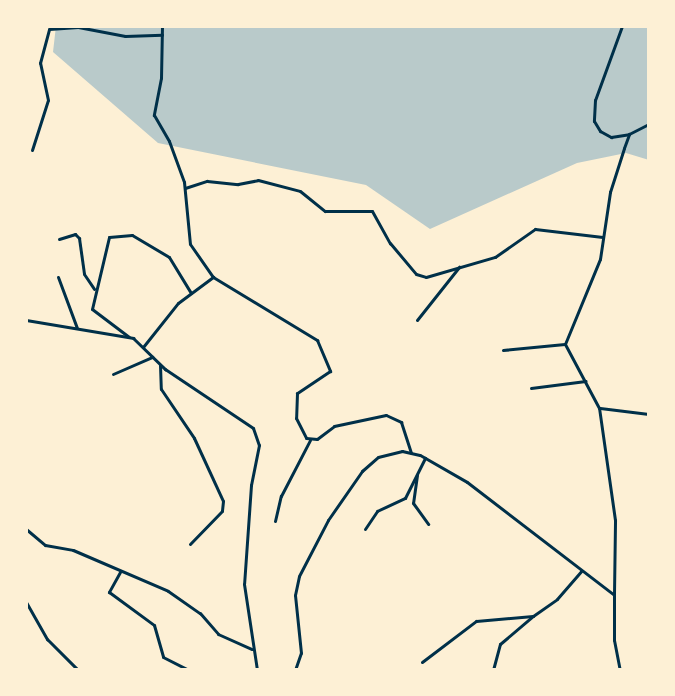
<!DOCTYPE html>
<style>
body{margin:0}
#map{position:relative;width:675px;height:696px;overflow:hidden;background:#fdf0d5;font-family:Barlow,sans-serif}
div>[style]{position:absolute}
.green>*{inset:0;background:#b9caca}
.minor>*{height:3px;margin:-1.5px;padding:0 1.5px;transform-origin:1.5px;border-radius:1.5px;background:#003049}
span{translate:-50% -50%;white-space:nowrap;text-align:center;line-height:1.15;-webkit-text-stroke:4px #fdf0d5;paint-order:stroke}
.frame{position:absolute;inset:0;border:28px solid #fdf0d5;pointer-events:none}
</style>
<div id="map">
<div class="green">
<i style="clip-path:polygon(56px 26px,649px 26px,649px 160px,626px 153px,577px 163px,430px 229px,366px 185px,158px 143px,53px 52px)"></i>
</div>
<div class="minor">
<i style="left:162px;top:26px;width:52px;rotate:91.1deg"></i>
<i style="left:161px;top:78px;width:38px;rotate:101deg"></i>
<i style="left:154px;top:115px;width:30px;rotate:60deg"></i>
<i style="left:169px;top:141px;width:44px;rotate:69.9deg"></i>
<i style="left:184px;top:182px;width:62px;rotate:84.5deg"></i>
<i style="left:190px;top:244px;width:40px;rotate:55.1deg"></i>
<i style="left:213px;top:277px;width:122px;rotate:31.2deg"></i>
<i style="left:317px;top:340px;width:34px;rotate:67deg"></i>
<i style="left:330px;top:371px;width:40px;rotate:146deg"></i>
<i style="left:297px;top:393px;width:25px;rotate:92deg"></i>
<i style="left:296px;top:418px;width:22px;rotate:63deg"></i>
<i style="left:306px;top:438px;width:11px;rotate:5deg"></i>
<i style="left:317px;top:439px;width:21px;rotate:-37deg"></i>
<i style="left:334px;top:426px;width:53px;rotate:-11.9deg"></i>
<i style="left:386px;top:415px;width:17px;rotate:25deg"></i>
<i style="left:401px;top:422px;width:32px;rotate:72deg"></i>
<i style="left:622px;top:26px;width:79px;rotate:110deg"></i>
<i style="left:595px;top:100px;width:21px;rotate:93deg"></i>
<i style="left:594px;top:121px;width:12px;rotate:59deg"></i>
<i style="left:600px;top:131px;width:13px;rotate:29deg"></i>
<i style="left:611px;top:137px;width:18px;rotate:-9deg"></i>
<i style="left:32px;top:150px;width:52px;rotate:-72.3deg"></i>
<i style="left:48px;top:100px;width:38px;rotate:-102deg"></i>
<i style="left:40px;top:63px;width:35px;rotate:-75deg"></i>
<i style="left:49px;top:29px;width:29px;rotate:-4deg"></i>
<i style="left:78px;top:27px;width:48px;rotate:10.8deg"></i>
<i style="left:125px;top:36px;width:37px;rotate:-2deg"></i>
<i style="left:185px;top:188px;width:23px;rotate:-18deg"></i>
<i style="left:207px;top:181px;width:31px;rotate:6deg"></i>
<i style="left:238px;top:184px;width:20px;rotate:-11deg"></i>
<i style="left:258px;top:180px;width:43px;rotate:14.7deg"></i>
<i style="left:300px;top:191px;width:32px;rotate:39deg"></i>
<i style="left:325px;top:211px;width:47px"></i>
<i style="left:372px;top:211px;width:37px;rotate:61deg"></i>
<i style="left:390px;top:243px;width:40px;rotate:50deg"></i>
<i style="left:416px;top:274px;width:10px;rotate:17deg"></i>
<i style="left:426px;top:277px;width:72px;rotate:-16.2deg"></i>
<i style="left:495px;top:257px;width:49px;rotate:-35deg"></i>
<i style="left:535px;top:229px;width:68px;rotate:6.7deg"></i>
<i style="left:59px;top:239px;width:17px;rotate:-17deg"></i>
<i style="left:75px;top:234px;width:6px;rotate:45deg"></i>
<i style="left:79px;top:238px;width:36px;rotate:82deg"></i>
<i style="left:84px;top:274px;width:18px;rotate:56deg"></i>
<i style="left:58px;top:277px;width:54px;rotate:69.6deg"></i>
<i style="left:26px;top:320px;width:109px;rotate:9.5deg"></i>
<i style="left:133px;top:338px;width:45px;rotate:44.1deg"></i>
<i style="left:165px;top:369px;width:106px;rotate:33.8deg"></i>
<i style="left:253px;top:428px;width:18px;rotate:71deg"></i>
<i style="left:259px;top:445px;width:41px;rotate:101.3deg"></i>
<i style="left:251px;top:485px;width:99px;rotate:94deg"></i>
<i style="left:244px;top:584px;width:87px;rotate:81.4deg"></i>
<i style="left:417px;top:320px;width:68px;rotate:-51.6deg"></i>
<i style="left:129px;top:337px;width:46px;rotate:-142.9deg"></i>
<i style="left:92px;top:309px;width:74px;rotate:-76.7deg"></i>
<i style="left:109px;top:237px;width:23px;rotate:-5deg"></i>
<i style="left:132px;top:235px;width:43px;rotate:30.7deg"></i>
<i style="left:169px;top:257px;width:42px;rotate:58.6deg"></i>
<i style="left:143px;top:347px;width:56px;rotate:-51.5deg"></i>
<i style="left:178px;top:303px;width:44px;rotate:-36.6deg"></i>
<i style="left:503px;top:350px;width:62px;rotate:-5.5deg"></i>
<i style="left:160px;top:365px;width:24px;rotate:88deg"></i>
<i style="left:161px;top:389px;width:59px;rotate:56deg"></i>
<i style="left:194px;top:438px;width:69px;rotate:65.3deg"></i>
<i style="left:223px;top:501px;width:10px;rotate:96deg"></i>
<i style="left:222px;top:511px;width:46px;rotate:134.1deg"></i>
<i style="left:113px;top:374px;width:43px;rotate:-23.6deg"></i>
<i style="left:531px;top:388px;width:55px;rotate:-7.3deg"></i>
<i style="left:600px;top:408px;width:49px;rotate:7deg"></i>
<i style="left:417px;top:475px;width:28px;rotate:98deg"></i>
<i style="left:413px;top:503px;width:26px;rotate:54deg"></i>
<i style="left:275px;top:521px;width:26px;rotate:-77deg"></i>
<i style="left:281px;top:496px;width:63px;rotate:-62.6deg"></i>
<i style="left:26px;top:529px;width:25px;rotate:40deg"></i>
<i style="left:45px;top:545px;width:28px;rotate:10deg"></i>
<i style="left:73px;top:550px;width:103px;rotate:23.3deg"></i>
<i style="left:168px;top:591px;width:39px;rotate:35deg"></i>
<i style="left:200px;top:613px;width:28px;rotate:49deg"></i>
<i style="left:218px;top:634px;width:37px;rotate:24deg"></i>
<i style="left:365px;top:529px;width:22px;rotate:-56deg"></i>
<i style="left:377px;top:511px;width:31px;rotate:-25deg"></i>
<i style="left:405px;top:498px;width:45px;rotate:-63.4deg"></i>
<i style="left:120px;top:572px;width:23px;rotate:119deg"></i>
<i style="left:109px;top:592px;width:56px;rotate:36.3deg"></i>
<i style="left:154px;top:625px;width:33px;rotate:74deg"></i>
<i style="left:163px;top:657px;width:29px;rotate:27deg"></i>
<i style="left:614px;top:594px;width:74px;rotate:-89.2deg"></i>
<i style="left:615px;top:520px;width:113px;rotate:-98.1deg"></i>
<i style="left:599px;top:408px;width:72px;rotate:-118deg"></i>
<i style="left:565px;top:344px;width:92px;rotate:-67.6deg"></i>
<i style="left:600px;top:259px;width:68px;rotate:-81.5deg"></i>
<i style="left:610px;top:192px;width:46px;rotate:-72.3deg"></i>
<i style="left:624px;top:148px;width:15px;rotate:-70deg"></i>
<i style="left:629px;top:134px;width:22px;rotate:-27deg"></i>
<i style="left:26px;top:602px;width:43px;rotate:60.4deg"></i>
<i style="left:47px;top:639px;width:44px;rotate:45deg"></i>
<i style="left:422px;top:662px;width:68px;rotate:-37.2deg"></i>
<i style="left:476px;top:621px;width:57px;rotate:-5deg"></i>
<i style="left:533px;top:616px;width:29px;rotate:-35deg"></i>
<i style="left:557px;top:599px;width:37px;rotate:-49deg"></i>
<i style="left:295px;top:670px;width:18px;rotate:-71deg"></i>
<i style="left:301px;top:653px;width:58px;rotate:-95.9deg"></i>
<i style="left:295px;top:595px;width:19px;rotate:-78deg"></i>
<i style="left:299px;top:576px;width:63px;rotate:-62.6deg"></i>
<i style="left:328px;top:520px;width:60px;rotate:-55.2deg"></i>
<i style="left:362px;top:471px;width:21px;rotate:-41deg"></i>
<i style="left:378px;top:457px;width:25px;rotate:-14deg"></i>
<i style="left:402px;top:451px;width:18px;rotate:13deg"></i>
<i style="left:420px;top:455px;width:54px;rotate:29.9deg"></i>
<i style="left:467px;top:482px;width:185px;rotate:37.5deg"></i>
<i style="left:614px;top:595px;width:45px;rotate:90deg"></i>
<i style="left:614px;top:640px;width:31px;rotate:79deg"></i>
<i style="left:493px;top:670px;width:27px;rotate:-75deg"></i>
<i style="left:500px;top:644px;width:43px;rotate:-40.3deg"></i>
</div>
<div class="frame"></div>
</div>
